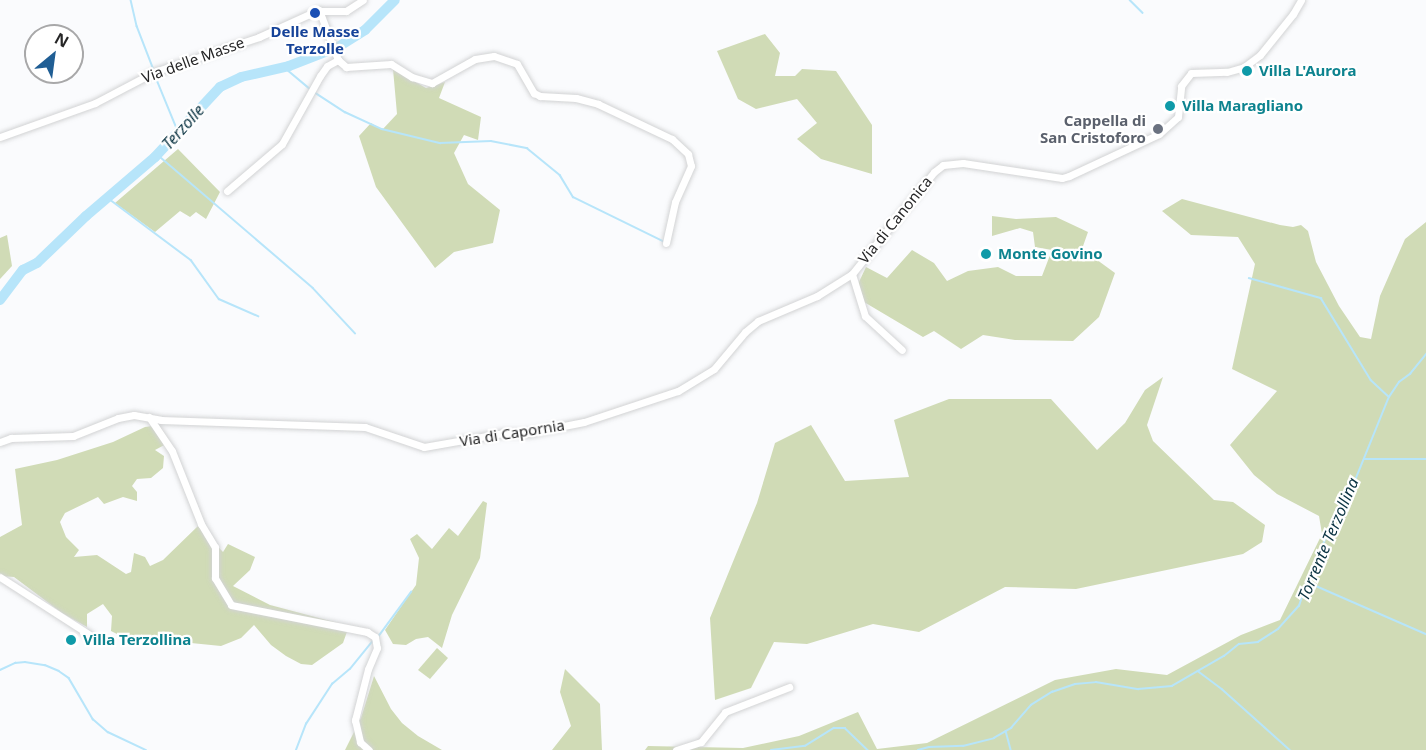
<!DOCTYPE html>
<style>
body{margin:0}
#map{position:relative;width:1426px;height:750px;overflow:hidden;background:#fafbfd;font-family:"Noto Sans",sans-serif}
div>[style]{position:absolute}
.green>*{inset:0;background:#d0dbb6}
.stream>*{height:1.5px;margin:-0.75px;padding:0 0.75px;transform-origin:0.75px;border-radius:0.75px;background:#b7e5fa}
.river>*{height:10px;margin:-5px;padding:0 5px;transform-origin:5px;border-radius:5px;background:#b7e5fa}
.roads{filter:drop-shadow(0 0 2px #d2d3d4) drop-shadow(0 0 2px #d2d3d4)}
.minor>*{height:7px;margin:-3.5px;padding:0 3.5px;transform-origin:3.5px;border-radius:3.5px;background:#fff}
.dots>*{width:16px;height:16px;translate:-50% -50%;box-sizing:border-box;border:3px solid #fff;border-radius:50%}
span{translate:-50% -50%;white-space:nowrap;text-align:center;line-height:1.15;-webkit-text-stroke:4.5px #fff;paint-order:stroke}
.transit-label{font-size:15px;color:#164399;font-weight:700}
.street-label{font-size:15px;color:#262627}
.culture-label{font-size:15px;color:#0d838f;font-weight:700}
.left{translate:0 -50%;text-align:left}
.worship-label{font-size:15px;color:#5b616d;font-weight:700}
.right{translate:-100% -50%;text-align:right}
.water-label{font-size:16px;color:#093241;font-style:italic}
.north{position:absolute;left:24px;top:24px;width:60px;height:60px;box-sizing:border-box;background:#fff;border:2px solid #a8a8a9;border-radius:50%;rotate:29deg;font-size:16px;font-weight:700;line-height:24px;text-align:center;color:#262627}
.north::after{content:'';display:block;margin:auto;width:21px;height:27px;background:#205e94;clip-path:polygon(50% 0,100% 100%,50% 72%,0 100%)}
</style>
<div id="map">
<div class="green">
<i style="clip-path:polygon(765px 34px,780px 53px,775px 76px,795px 76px,802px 69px,836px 71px,872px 125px,872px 174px,821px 159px,797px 139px,817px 123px,797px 99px,756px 109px,738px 99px,717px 51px)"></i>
<i style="clip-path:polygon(393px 69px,426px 88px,445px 82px,439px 98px,481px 117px,478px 140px,464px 135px,454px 153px,468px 184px,500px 210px,493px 243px,454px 252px,435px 268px,376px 187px,359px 136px,371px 123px,382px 130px,397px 114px)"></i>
<i style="clip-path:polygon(178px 149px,220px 192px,206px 219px,196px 212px,190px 217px,180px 211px,155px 232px,115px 203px)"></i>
<i style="clip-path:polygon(1182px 199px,1280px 225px,1293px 227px,1301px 225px,1308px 231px,1316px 262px,1339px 306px,1360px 337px,1371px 339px,1380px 296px,1405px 239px,1426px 222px,1426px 750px,645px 750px,648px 746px,743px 748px,799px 736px,858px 712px,877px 749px,927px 743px,1055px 680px,1116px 669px,1167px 675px,1241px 635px,1280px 620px,1322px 534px,1319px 516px,1277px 494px,1254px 475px,1230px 445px,1277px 391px,1232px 369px,1255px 264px,1238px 237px,1191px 235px,1162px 211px)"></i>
<i style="clip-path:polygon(992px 216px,1016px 219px,1056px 217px,1088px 232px,1082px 249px,1115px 273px,1099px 317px,1073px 341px,1015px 340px,983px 335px,961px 349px,934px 331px,923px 337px,864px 302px,858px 284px,866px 267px,887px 278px,912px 250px,934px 263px,947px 281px,968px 271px,998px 267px,1016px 276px,1042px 276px,1052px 250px,1035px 247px,1033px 232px,1020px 228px,992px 236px)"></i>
<i style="clip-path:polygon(7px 235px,12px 266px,0 279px,0 238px)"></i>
<i style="clip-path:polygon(1163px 377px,1147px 425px,1153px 441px,1214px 500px,1233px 502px,1265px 525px,1262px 542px,1243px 554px,1076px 589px,1005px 587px,919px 632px,873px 624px,807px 644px,774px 642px,751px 688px,715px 700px,710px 618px,757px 503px,775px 443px,811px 425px,845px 481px,909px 477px,894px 420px,949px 399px,1051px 399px,1097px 450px,1125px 423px,1145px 390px)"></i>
<i style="clip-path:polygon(159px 425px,170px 442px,155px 450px,164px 456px,163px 468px,151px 478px,137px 479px,132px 486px,137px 492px,137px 501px,123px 497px,104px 504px,98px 497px,65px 513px,60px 522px,66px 537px,79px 550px,74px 557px,97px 555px,126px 574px,131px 572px,134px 553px,145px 557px,150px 566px,163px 560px,198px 526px,223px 552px,228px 544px,255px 557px,250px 570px,233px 586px,270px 605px,349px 626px,343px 643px,312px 665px,301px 664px,286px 656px,271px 645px,254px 625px,241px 638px,221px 646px,121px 636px,111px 631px,112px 616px,103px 604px,87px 614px,87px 627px,62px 613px,14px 577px,0 576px,0 537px,22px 525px,15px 469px,57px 460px,113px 442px,145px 427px)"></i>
<i style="clip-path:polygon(483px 501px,487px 503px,480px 558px,452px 615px,442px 648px,428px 637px,416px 639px,406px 645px,393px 644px,385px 630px,416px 585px,419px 558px,410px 539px,417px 534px,432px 549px,449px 528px,458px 536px)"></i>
<i style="clip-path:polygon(437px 648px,448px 658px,430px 679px,418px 670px)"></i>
<i style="clip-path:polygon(565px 669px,600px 704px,602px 750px,552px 750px,571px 726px,560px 692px)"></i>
<i style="clip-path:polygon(374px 676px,391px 709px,402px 723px,418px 736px,442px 750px,345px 750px,361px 718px)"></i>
</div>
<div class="stream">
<i style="left:131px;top:0;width:27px;rotate:77deg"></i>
<i style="left:137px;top:26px;width:47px;rotate:68.9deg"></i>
<i style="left:1130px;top:0;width:18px;rotate:45deg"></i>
<i style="left:284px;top:67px;width:34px;rotate:40deg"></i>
<i style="left:155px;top:75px;width:61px;rotate:67.7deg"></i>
<i style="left:314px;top:92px;width:37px;rotate:33deg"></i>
<i style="left:345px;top:112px;width:41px;rotate:24.7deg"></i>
<i style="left:382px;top:129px;width:60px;rotate:13.6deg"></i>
<i style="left:440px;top:143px;width:51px;rotate:-2.2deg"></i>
<i style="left:491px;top:141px;width:37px;rotate:11deg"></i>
<i style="left:527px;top:148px;width:43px;rotate:39.3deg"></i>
<i style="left:560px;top:175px;width:26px;rotate:59deg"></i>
<i style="left:573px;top:197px;width:100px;rotate:26.1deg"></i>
<i style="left:158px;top:155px;width:204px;rotate:40.6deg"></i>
<i style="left:313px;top:288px;width:62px;rotate:47deg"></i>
<i style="left:108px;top:198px;width:104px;rotate:36.8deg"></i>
<i style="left:191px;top:260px;width:48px;rotate:54.3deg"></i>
<i style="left:219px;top:299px;width:43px;rotate:23.6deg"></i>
<i style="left:1249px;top:278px;width:75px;rotate:15.5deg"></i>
<i style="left:1321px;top:298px;width:96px;rotate:58.6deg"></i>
<i style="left:1371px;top:380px;width:23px;rotate:43deg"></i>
<i style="left:1364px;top:459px;width:62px"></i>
<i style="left:1307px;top:582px;width:130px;rotate:23.6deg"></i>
<i style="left:378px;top:637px;width:56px;rotate:-53.7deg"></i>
<i style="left:0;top:670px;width:17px;rotate:-25deg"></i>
<i style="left:15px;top:663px;width:10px;rotate:-6deg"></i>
<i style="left:25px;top:662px;width:20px;rotate:9deg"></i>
<i style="left:45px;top:665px;width:15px;rotate:23deg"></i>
<i style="left:59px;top:671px;width:12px;rotate:35deg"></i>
<i style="left:69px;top:678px;width:48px;rotate:59.7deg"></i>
<i style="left:93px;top:719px;width:20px;rotate:41deg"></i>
<i style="left:108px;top:732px;width:42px;rotate:25.3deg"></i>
<i style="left:1198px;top:671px;width:30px;rotate:37deg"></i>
<i style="left:1222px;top:689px;width:91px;rotate:41.9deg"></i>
<i style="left:1006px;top:731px;width:20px;rotate:75deg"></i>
<i style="left:296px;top:750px;width:28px;rotate:-69deg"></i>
<i style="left:306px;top:724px;width:48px;rotate:-57deg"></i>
<i style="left:332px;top:684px;width:23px;rotate:-40deg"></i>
<i style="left:350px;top:669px;width:35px;rotate:-51deg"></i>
<i style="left:771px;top:750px;width:34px;rotate:-7deg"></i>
<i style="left:805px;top:746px;width:34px;rotate:-32deg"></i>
<i style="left:834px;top:728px;width:11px"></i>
<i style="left:845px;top:728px;width:32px;rotate:44deg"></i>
<i style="left:918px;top:750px;width:11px;rotate:-15deg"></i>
<i style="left:929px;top:747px;width:34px;rotate:-2deg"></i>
<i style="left:963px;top:746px;width:32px;rotate:-14deg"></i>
<i style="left:994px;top:738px;width:20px;rotate:-30deg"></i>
<i style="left:1011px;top:728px;width:30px;rotate:-49deg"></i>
<i style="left:1031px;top:705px;width:25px;rotate:-32deg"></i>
<i style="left:1052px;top:692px;width:24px;rotate:-19deg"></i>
<i style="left:1075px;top:684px;width:21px;rotate:-5deg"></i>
<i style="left:1096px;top:682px;width:43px;rotate:9.5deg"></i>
<i style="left:1138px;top:689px;width:34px;rotate:-5deg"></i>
<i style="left:1172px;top:686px;width:60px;rotate:-30deg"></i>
<i style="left:1224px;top:656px;width:19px;rotate:-39deg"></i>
<i style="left:1239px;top:644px;width:19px;rotate:-6deg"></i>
<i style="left:1258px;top:642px;width:24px;rotate:-33deg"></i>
<i style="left:1278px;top:629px;width:31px;rotate:-48deg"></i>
<i style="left:1299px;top:606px;width:25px;rotate:-72deg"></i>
<i style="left:1307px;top:582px;width:66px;rotate:-66.9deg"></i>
<i style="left:1333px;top:521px;width:43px;rotate:-61.1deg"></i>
<i style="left:1354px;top:483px;width:93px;rotate:-67.9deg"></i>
<i style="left:1389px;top:397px;width:18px;rotate:-56deg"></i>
<i style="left:1399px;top:382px;width:14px;rotate:-36deg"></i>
<i style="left:1410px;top:374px;width:26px;rotate:-51deg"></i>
</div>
<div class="river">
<i style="left:0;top:300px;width:38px;rotate:-53deg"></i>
<i style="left:23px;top:270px;width:16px;rotate:-27deg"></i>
<i style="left:37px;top:263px;width:68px;rotate:-43.8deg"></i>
<i style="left:86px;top:216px;width:91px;rotate:-40.5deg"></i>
<i style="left:155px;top:157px;width:96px;rotate:-47.1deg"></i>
<i style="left:220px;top:87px;width:23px;rotate:-25deg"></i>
<i style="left:241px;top:77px;width:49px;rotate:-12.9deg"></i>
<i style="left:289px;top:66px;width:53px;rotate:-21.2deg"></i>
<i style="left:338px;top:47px;width:32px;rotate:-32deg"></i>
<i style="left:365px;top:30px;width:42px;rotate:-45deg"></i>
</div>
<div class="roads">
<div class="minor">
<i style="left:319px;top:10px;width:53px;rotate:69.2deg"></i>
<i style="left:338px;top:60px;width:11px;rotate:41deg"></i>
<i style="left:346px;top:67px;width:45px;rotate:-3.8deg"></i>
<i style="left:391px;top:64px;width:25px;rotate:32deg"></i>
<i style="left:412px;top:77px;width:21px;rotate:17deg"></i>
<i style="left:432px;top:83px;width:49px;rotate:-29.2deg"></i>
<i style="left:475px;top:59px;width:19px;rotate:-9deg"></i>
<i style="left:494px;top:56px;width:24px;rotate:19deg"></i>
<i style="left:517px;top:64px;width:34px;rotate:60deg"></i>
<i style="left:534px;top:93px;width:7px;rotate:27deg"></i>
<i style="left:540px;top:96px;width:36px;rotate:3deg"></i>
<i style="left:576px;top:98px;width:23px;rotate:15deg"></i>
<i style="left:598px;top:104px;width:82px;rotate:25.3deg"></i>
<i style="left:672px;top:139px;width:22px;rotate:43deg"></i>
<i style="left:688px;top:154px;width:12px;rotate:76deg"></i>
<i style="left:691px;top:166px;width:39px;rotate:114deg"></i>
<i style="left:675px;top:202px;width:42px;rotate:102.4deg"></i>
<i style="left:0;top:137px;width:101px;rotate:-19.7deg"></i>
<i style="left:95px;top:103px;width:67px;rotate:-27.7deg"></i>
<i style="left:154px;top:72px;width:111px;rotate:-18.4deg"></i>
<i style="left:259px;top:37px;width:63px;rotate:-24.5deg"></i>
<i style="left:316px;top:11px;width:30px"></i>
<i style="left:346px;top:11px;width:20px;rotate:-33deg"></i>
<i style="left:227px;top:191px;width:72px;rotate:-40.5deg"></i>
<i style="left:282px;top:144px;width:78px;rotate:-60.8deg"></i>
<i style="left:320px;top:76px;width:12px;rotate:-55deg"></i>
<i style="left:327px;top:66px;width:13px;rotate:-29deg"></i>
<i style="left:852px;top:274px;width:44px;rotate:72.8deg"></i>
<i style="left:865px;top:316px;width:50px;rotate:42.6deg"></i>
<i style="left:149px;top:417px;width:41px;rotate:55.9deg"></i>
<i style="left:172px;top:451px;width:79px;rotate:68.3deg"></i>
<i style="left:201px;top:524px;width:27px;rotate:59deg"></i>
<i style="left:215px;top:547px;width:31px;rotate:90deg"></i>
<i style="left:215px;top:578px;width:31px;rotate:59deg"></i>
<i style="left:231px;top:605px;width:139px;rotate:11.2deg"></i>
<i style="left:367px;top:632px;width:9px;rotate:32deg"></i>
<i style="left:375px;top:637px;width:11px;rotate:80deg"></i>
<i style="left:377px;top:648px;width:23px;rotate:113deg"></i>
<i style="left:368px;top:669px;width:53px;rotate:104.3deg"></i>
<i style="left:355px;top:720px;width:23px;rotate:77deg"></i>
<i style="left:360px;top:742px;width:12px;rotate:42deg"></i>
<i style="left:0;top:442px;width:12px;rotate:-20deg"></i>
<i style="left:11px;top:438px;width:62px;rotate:-1.8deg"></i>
<i style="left:73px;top:436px;width:48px;rotate:-21.8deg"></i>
<i style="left:118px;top:418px;width:16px;rotate:-11deg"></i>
<i style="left:134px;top:415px;width:27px;rotate:10deg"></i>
<i style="left:161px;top:420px;width:204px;rotate:2deg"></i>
<i style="left:365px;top:427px;width:62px;rotate:18.7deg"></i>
<i style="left:424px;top:447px;width:80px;rotate:-10deg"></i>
<i style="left:503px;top:433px;width:25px"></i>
<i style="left:528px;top:433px;width:57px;rotate:-11.1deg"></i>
<i style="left:584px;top:422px;width:99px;rotate:-18.3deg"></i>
<i style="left:678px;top:391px;width:42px;rotate:-31.4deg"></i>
<i style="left:714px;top:369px;width:48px;rotate:-50deg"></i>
<i style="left:745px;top:332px;width:17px;rotate:-40deg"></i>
<i style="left:758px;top:321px;width:64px;rotate:-23deg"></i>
<i style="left:817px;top:296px;width:41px;rotate:-32.2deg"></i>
<i style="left:852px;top:274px;width:131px;rotate:-51.2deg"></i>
<i style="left:934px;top:172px;width:11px;rotate:-38deg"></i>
<i style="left:943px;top:165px;width:20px;rotate:-6deg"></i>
<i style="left:963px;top:163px;width:100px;rotate:8.6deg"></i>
<i style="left:1062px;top:178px;width:7px;rotate:-16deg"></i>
<i style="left:1069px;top:176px;width:99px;rotate:-25deg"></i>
<i style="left:1159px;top:134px;width:25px;rotate:-42deg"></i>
<i style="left:1178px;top:117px;width:31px;rotate:-84deg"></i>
<i style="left:1181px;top:86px;width:16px;rotate:-52deg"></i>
<i style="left:1191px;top:73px;width:36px;rotate:-2deg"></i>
<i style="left:1227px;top:72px;width:18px;rotate:-16deg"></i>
<i style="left:1244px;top:67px;width:20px;rotate:-37deg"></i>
<i style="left:1260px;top:55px;width:53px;rotate:-51.2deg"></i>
<i style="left:1293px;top:14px;width:16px;rotate:-60deg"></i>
<i style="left:0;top:577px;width:107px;rotate:32.8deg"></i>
<i style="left:676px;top:750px;width:26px;rotate:-18deg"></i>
<i style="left:701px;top:742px;width:38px;rotate:-51deg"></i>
<i style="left:725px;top:712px;width:69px;rotate:-21.3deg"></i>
</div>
</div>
<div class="dots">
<i style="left:315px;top:13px;background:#1a4fb4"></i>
<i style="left:1247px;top:71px;background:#0f9aa8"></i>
<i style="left:1170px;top:106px;background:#0f9aa8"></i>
<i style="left:1158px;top:129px;background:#6b7280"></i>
<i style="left:986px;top:254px;background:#0f9aa8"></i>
<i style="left:71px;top:640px;background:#0f9aa8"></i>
</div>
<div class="transit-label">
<span style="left:315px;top:40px">Delle Masse<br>Terzolle</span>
</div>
<div class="street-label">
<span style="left:193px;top:60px;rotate:-20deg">Via delle Masse</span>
<span style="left:895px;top:220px;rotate:-51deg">Via di Canonica</span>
<span style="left:512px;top:433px;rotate:-9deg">Via di Capornia</span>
</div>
<div class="culture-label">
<span class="left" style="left:1259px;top:71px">Villa L'Aurora</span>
<span class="left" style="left:1182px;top:106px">Villa Maragliano</span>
<span class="left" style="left:998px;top:254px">Monte Govino</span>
<span class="left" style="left:83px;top:640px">Villa Terzollina</span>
</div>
<div class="worship-label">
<span class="right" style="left:1146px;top:129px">Cappella di<br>San Cristoforo</span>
</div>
<div class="water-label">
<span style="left:183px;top:127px;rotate:-48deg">Terzolle</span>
<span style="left:1328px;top:539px;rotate:-67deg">Torrente Terzollina</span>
</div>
<div class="north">N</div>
</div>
